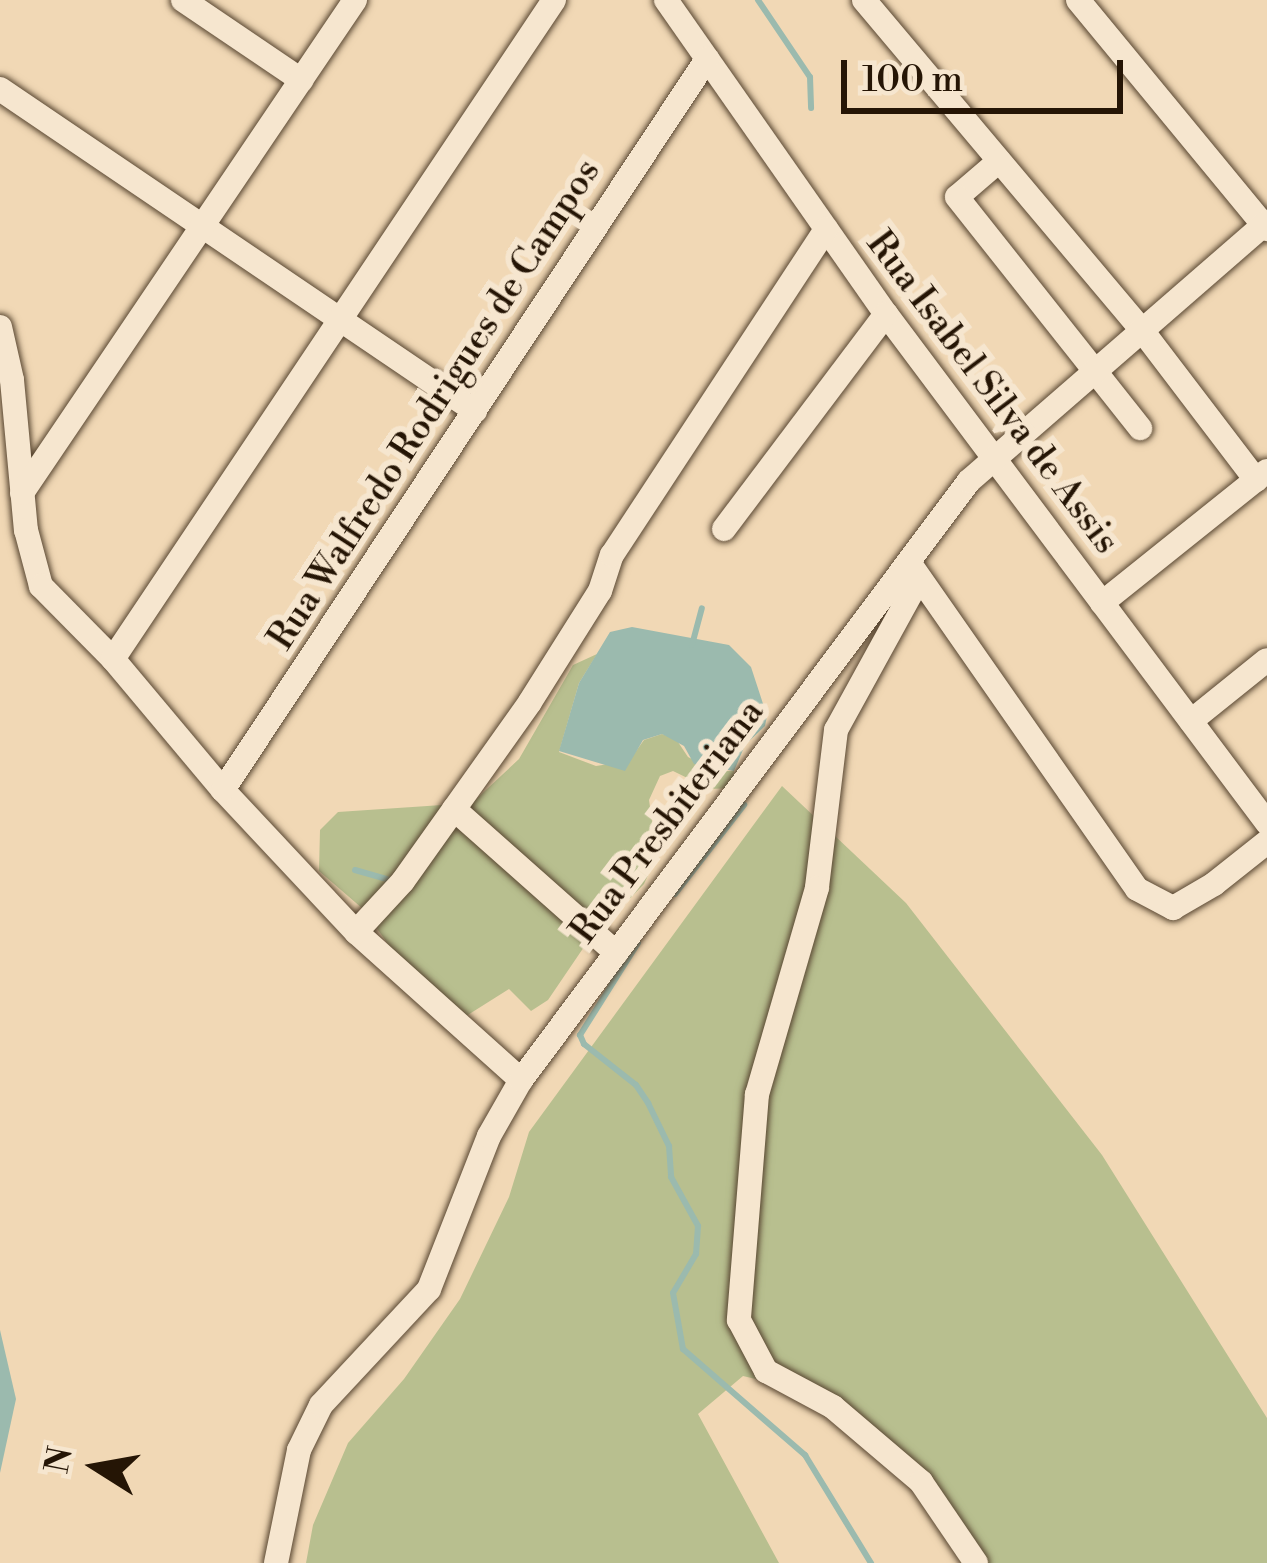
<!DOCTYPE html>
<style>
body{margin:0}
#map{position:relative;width:1267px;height:1563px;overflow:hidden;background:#f1d8b5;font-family:"Libre Bodoni",serif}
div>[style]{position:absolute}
.green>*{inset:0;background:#b8bf8f}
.water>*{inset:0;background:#9bbaae}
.stream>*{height:6px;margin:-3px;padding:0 3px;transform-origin:3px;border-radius:3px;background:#9bbaae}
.roads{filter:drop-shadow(0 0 3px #584631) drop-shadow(0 0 3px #584631)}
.minor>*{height:24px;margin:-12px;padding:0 12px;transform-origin:12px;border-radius:12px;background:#f6e6cf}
span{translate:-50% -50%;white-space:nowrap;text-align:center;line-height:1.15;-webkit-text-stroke:12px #f6e6cf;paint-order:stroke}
.street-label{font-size:36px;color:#251505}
.north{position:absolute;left:36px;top:1407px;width:120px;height:120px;-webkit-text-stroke:9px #f6e6cf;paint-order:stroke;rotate:281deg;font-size:33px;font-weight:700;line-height:48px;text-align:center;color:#251505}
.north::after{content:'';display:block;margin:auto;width:42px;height:54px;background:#251505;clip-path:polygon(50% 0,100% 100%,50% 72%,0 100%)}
.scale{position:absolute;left:841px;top:60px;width:282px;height:54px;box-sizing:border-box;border:6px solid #251505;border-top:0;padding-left:15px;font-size:36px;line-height:42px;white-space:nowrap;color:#251505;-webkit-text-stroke:9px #f6e6cf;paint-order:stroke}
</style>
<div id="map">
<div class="green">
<i style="clip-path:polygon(597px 654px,579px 683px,559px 752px,596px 766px,629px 761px,644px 740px,662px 734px,676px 739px,688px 757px,715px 771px,734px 771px,732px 788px,710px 789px,673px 771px,660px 776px,649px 800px,657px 855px,644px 884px,586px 944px,548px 1000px,531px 1011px,509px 989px,463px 1018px,423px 993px,363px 909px,319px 871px,320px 830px,338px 812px,472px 803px,519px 759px,573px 665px)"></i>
<i style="clip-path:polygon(782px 786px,906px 903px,1102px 1155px,1267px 1418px,1267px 1563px,983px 1563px,923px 1491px,798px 1389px,743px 1376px,698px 1414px,779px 1563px,306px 1563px,313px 1525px,348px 1443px,404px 1379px,460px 1299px,509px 1197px,529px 1132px)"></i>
</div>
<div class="water">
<i style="clip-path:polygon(632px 627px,729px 645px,751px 667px,767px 716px,765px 726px,745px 745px,734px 771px,694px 764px,684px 746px,662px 734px,643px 740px,625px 771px,559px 751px,579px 683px,610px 632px)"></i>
<i style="clip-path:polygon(0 1330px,16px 1399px,0 1473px)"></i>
</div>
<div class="stream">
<i style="left:758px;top:0;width:93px;rotate:56deg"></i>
<i style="left:810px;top:77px;width:31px;rotate:88deg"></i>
<i style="left:692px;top:645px;width:38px;rotate:-75deg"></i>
<i style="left:355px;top:870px;width:36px;rotate:16deg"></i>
<i style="left:675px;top:894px;width:113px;rotate:-52.2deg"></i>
<i style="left:638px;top:943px;width:109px;rotate:122.2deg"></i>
<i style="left:580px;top:1035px;width:10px;rotate:66deg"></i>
<i style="left:584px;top:1044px;width:66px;rotate:38.3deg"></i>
<i style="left:636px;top:1085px;width:22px;rotate:56deg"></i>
<i style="left:648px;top:1103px;width:48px;rotate:64deg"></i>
<i style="left:669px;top:1146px;width:31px;rotate:86deg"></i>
<i style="left:671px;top:1177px;width:56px;rotate:61.1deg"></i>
<i style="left:698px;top:1226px;width:28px;rotate:94deg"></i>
<i style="left:696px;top:1254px;width:45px;rotate:120.5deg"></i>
<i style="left:673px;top:1293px;width:57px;rotate:79.9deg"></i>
<i style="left:683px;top:1349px;width:162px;rotate:41deg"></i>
<i style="left:805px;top:1455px;width:127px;rotate:58.6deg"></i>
</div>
<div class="roads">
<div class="minor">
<i style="left:183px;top:0;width:143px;rotate:34.1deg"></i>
<i style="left:666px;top:0;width:383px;rotate:55deg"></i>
<i style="left:886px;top:314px;width:636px;rotate:53.18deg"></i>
<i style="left:864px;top:0;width:430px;rotate:49.9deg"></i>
<i style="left:1141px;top:329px;width:190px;rotate:52.7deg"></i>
<i style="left:1078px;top:0;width:297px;rotate:50.5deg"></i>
<i style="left:0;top:89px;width:574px;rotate:34.13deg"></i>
<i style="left:999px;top:161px;width:55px;rotate:139.4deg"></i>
<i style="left:957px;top:197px;width:295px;rotate:51.6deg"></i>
<i style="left:0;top:327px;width:54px;rotate:77.2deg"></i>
<i style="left:12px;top:380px;width:151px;rotate:84.7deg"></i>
<i style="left:26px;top:530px;width:58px;rotate:75deg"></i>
<i style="left:41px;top:586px;width:103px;rotate:45.4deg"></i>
<i style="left:113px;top:659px;width:171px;rotate:50deg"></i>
<i style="left:223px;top:790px;width:195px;rotate:46.9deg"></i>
<i style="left:356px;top:932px;width:222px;rotate:41.9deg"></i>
<i style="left:22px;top:493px;width:595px;rotate:-55.96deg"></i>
<i style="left:724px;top:529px;width:269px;rotate:-53deg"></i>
<i style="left:913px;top:568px;width:391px;rotate:55.1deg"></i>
<i style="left:1137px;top:889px;width:41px;rotate:27.8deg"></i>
<i style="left:1173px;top:908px;width:48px;rotate:-30.3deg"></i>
<i style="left:1214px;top:884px;width:68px;rotate:-38.4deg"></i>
<i style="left:919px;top:579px;width:172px;rotate:118.8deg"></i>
<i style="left:836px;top:730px;width:159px;rotate:96.9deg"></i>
<i style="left:817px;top:888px;width:215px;rotate:106.2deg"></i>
<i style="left:757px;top:1094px;width:227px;rotate:94.6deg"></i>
<i style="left:739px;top:1320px;width:58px;rotate:62.1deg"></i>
<i style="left:766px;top:1371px;width:76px;rotate:28.2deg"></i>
<i style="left:833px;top:1407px;width:116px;rotate:40.4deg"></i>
<i style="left:921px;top:1482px;width:98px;rotate:55.8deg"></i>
<i style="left:1102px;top:603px;width:211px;rotate:-38.7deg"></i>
<i style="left:113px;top:659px;width:793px;rotate:-56.21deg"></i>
<i style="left:1191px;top:721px;width:97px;rotate:-38.8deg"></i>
<i style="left:223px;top:790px;width:877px;rotate:-56.49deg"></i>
<i style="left:454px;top:809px;width:217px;rotate:41.6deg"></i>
<i style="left:356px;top:932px;width:69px;rotate:-47.3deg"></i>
<i style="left:403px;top:881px;width:219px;rotate:-54.6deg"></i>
<i style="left:530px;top:702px;width:131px;rotate:-57.8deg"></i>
<i style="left:600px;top:591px;width:38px;rotate:-72deg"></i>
<i style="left:612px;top:555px;width:390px;rotate:-56.7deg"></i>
<i style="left:276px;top:1563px;width:115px;rotate:-78.5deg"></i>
<i style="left:299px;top:1450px;width:50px;rotate:-63.9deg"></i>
<i style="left:321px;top:1405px;width:158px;rotate:-47deg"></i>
<i style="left:429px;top:1289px;width:164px;rotate:-68.6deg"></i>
<i style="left:489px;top:1136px;width:64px;rotate:-60.3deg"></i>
<i style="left:521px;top:1080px;width:748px;rotate:-53.21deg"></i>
<i style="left:969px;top:481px;width:395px;rotate:-41deg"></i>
</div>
</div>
<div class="street-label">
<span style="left:992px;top:393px;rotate:53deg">Rua Isabel Silva de Assis</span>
<span style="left:435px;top:405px;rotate:-57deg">Rua Walfredo Rodrigues de Campos</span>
<span style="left:668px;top:822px;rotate:-53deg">Rua Presbiteriana</span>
</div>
<div class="north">N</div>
<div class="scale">100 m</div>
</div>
